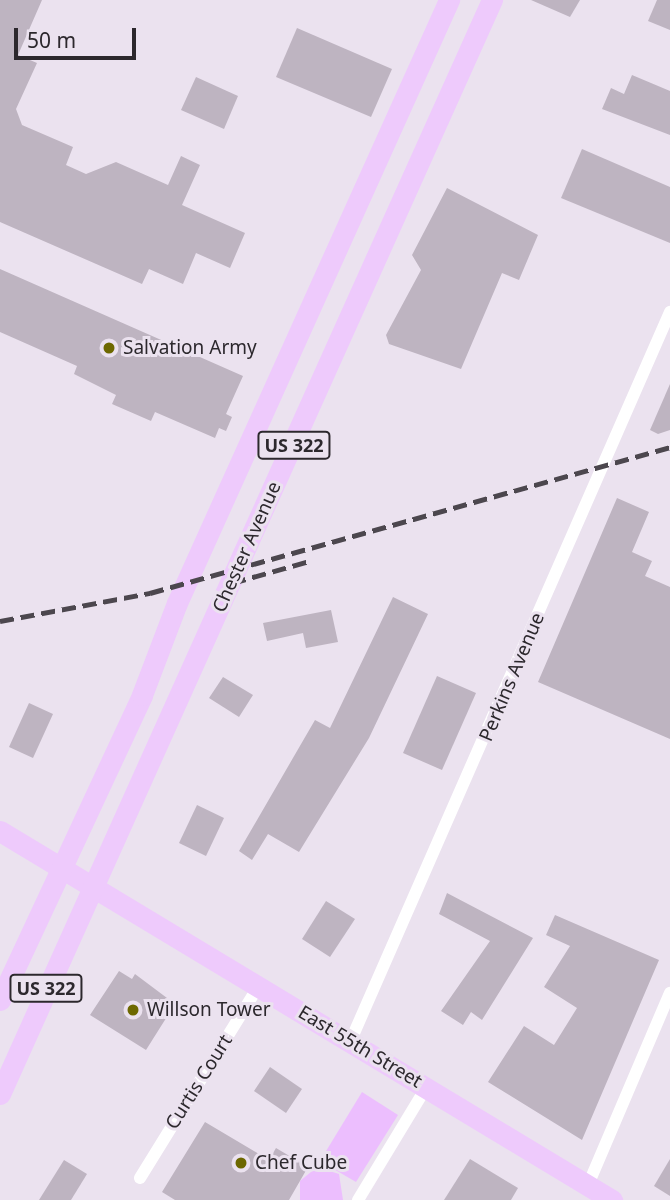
<!DOCTYPE html>
<style>
body{margin:0}
#map{position:relative;width:670px;height:1200px;overflow:hidden;background:#ebe2ef;font-family:"Noto Sans",sans-serif}
div>[style]{position:absolute}
.green>*{inset:0;background:#ecbefe}
.building>*{inset:0;background:#beb4c1}
.street>*{height:12px;margin:-6px;padding:0 6px;transform-origin:6px;border-radius:6px;background:#fff}
.primary>*{height:21px;margin:-10.5px;padding:0 10.5px;transform-origin:10.5px;border-radius:10.5px;background:#eecafc}
.rail>*{height:5px;margin-top:-2.5px;transform-origin:0;background:repeating-linear-gradient(90deg,#4c474e 0 14px,transparent 0 21px)}
.dots>*{width:19px;height:19px;translate:-50% -50%;box-sizing:border-box;border:4px solid #ebe2ef;border-radius:50%}
span{translate:-50% -50%;white-space:nowrap;text-align:center;line-height:1.15;-webkit-text-stroke:6px #ebe2ef;paint-order:stroke}
.shield-label span{padding:2px 5px;background:#ebe2ef;border:2px solid;border-radius:5px;-webkit-text-stroke-width:0}
.shield-label{font-size:18px;color:#2c282d;font-weight:700}
.poi-label{font-size:19px;color:#2c282d}
.left{translate:0 -50%;text-align:left}
.street-label{font-size:19px;color:#2c282d}
.scale{position:absolute;left:14px;top:28px;width:122px;height:32px;box-sizing:border-box;border:4px solid #2c282d;border-top:0;padding-left:9px;font-size:21px;line-height:24px;white-space:nowrap;color:#2c282d;-webkit-text-stroke:5px #ebe2ef;paint-order:stroke}
</style>
<div id="map">
<div class="green">
<i style="clip-path:polygon(362px 1092px,398px 1115px,356px 1182px,320px 1161px)"></i>
<i style="clip-path:polygon(317px 1167px,339px 1174px,343px 1200px,300px 1200px,300px 1181px)"></i>
</div>
<div class="building">
<i style="clip-path:polygon(0 0,42px 0,18px 55px,37px 63px,16px 109px,22px 125px,73px 147px,66px 165px,86px 174px,116px 162px,168px 185px,181px 156px,200px 165px,182px 205px,245px 233px,230px 268px,196px 253px,183px 284px,149px 269px,142px 284px,0 222px)"></i>
<i style="clip-path:polygon(531px 0,580px 0,570px 17px)"></i>
<i style="clip-path:polygon(657px 0,670px 0,670px 30px,648px 21px)"></i>
<i style="clip-path:polygon(297px 28px,392px 69px,371px 117px,276px 77px)"></i>
<i style="clip-path:polygon(632px 75px,670px 91px,670px 135px,602px 109px,611px 88px,624px 94px)"></i>
<i style="clip-path:polygon(196px 77px,238px 96px,224px 129px,181px 110px)"></i>
<i style="clip-path:polygon(582px 149px,670px 187px,670px 243px,561px 198px)"></i>
<i style="clip-path:polygon(447px 188px,538px 235px,519px 280px,502px 273px,461px 369px,389px 344px,386px 335px,421px 270px,412px 255px)"></i>
<i style="clip-path:polygon(0 269px,243px 376px,226px 414px,232px 417px,226px 431px,219px 428px,215px 438px,155px 412px,151px 421px,112px 404px,116px 395px,74px 374px,77px 366px,0 332px)"></i>
<i style="clip-path:polygon(670px 384px,670px 430px,658px 434px,650px 430px)"></i>
<i style="clip-path:polygon(617px 498px,649px 512px,632px 552px,652px 561px,645px 576px,670px 587px,670px 739px,538px 682px)"></i>
<i style="clip-path:polygon(393px 597px,428px 614px,369px 738px,299px 852px,268px 834px,252px 860px,239px 851px,315px 720px,330px 728px)"></i>
<i style="clip-path:polygon(331px 610px,338px 642px,306px 648px,303px 633px,267px 641px,263px 623px)"></i>
<i style="clip-path:polygon(437px 676px,476px 693px,442px 770px,403px 753px)"></i>
<i style="clip-path:polygon(223px 677px,253px 695px,239px 717px,209px 698px)"></i>
<i style="clip-path:polygon(29px 703px,53px 714px,33px 758px,9px 747px)"></i>
<i style="clip-path:polygon(197px 805px,224px 818px,206px 856px,179px 843px)"></i>
<i style="clip-path:polygon(447px 893px,533px 938px,482px 1020px,471px 1012px,463px 1025px,441px 1011px,490px 941px,439px 914px)"></i>
<i style="clip-path:polygon(326px 901px,355px 919px,330px 957px,302px 939px)"></i>
<i style="clip-path:polygon(555px 915px,659px 960px,582px 1140px,488px 1082px,524px 1026px,554px 1045px,577px 1008px,544px 987px,570px 946px,546px 935px)"></i>
<i style="clip-path:polygon(119px 971px,132px 979px,135px 974px,175px 1004px,146px 1050px,90px 1015px)"></i>
<i style="clip-path:polygon(270px 1067px,302px 1089px,286px 1113px,254px 1091px)"></i>
<i style="clip-path:polygon(205px 1122px,269px 1160px,276px 1148px,308px 1167px,289px 1200px,175px 1200px,162px 1192px)"></i>
<i style="clip-path:polygon(470px 1159px,518px 1188px,511px 1200px,444px 1200px)"></i>
<i style="clip-path:polygon(670px 1159px,670px 1196px,654px 1186px)"></i>
<i style="clip-path:polygon(64px 1160px,87px 1174px,71px 1200px,39px 1200px)"></i>
</div>
<div class="street">
<i style="left:351px;top:1040px;width:795px;rotate:-66.34deg"></i>
<i style="left:140px;top:1178px;width:225px;rotate:-58.3deg"></i>
<i style="left:588px;top:1185px;width:209px;rotate:-66.9deg"></i>
<i style="left:358px;top:1200px;width:133px;rotate:-58.8deg"></i>
</div>
<div class="primary">
<i style="left:0;top:831px;width:715px;rotate:31.09deg"></i>
<i style="left:0;top:1000px;width:336px;rotate:-65deg"></i>
<i style="left:142px;top:695px;width:98px;rotate:-69.2deg"></i>
<i style="left:177px;top:603px;width:662px;rotate:-65.72deg"></i>
<i style="left:0;top:1094px;width:1200px;rotate:-65.79deg"></i>
</div>
<div class="rail">
<i style="left:232px;top:583px;width:81px;rotate:-15.8deg"></i>
<i style="left:0;top:621px;width:153px;rotate:-10.6deg"></i>
<i style="left:150px;top:593px;width:540px;rotate:-15.68deg"></i>
</div>
<div class="dots">
<i style="left:109px;top:348px;background:#6d6800"></i>
<i style="left:133px;top:1010px;background:#6d6800"></i>
<i style="left:241px;top:1163px;background:#6d6800"></i>
</div>
<div class="shield-label">
<span style="left:294px;top:445px">US 322</span>
<span style="left:46px;top:988px">US 322</span>
</div>
<div class="poi-label">
<span class="left" style="left:123px;top:348px">Salvation Army</span>
<span class="left" style="left:147px;top:1010px">Willson Tower</span>
<span class="left" style="left:255px;top:1163px">Chef Cube</span>
</div>
<div class="street-label">
<span style="left:247px;top:547px;rotate:-66deg">Chester Avenue</span>
<span style="left:512px;top:677px;rotate:-67deg">Perkins Avenue</span>
<span style="left:360px;top:1047px;rotate:31deg">East 55th Street</span>
<span style="left:199px;top:1082px;rotate:-58deg">Curtis Court</span>
</div>
<div class="scale">50 m</div>
</div>
